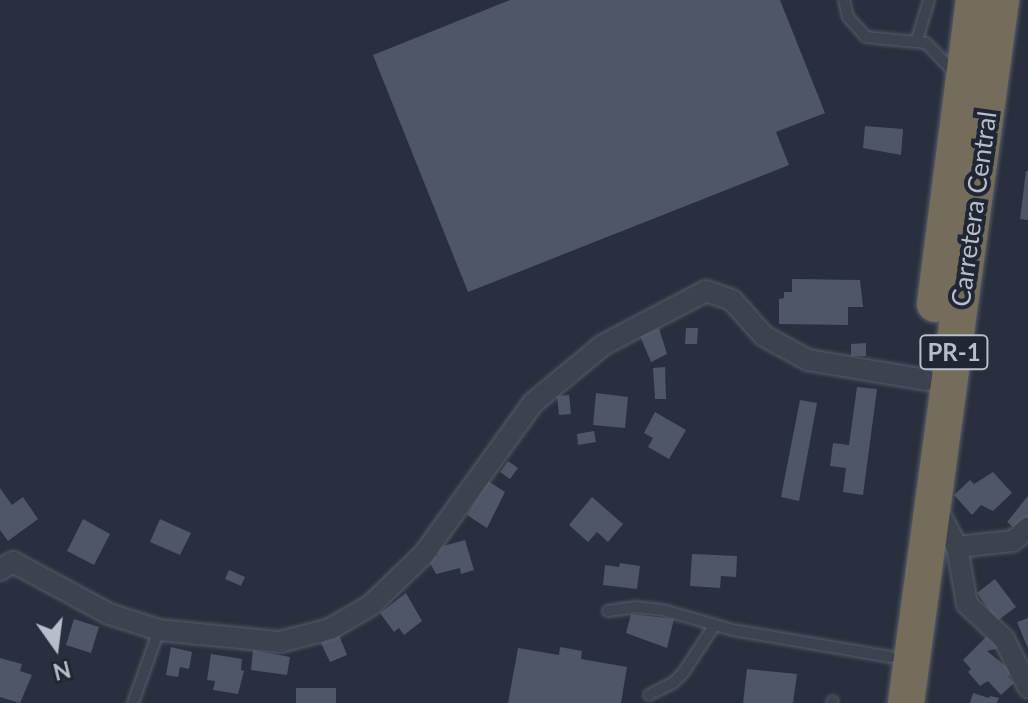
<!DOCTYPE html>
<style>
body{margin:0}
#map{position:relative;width:1028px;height:703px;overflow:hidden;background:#292f3e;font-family:Lato,sans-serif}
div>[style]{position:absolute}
.building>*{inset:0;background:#4f5667}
.roads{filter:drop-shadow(0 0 2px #575d69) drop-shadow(0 0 2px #575d69)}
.lane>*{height:10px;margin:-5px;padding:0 5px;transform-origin:5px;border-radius:5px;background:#3d424f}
.street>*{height:20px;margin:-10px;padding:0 10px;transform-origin:10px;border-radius:10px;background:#3d424f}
.highway>*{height:36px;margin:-18px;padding:0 18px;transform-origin:18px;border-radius:18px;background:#746d5b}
span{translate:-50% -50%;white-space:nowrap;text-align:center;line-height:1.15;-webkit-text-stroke:8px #212634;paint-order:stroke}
.shield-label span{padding:2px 6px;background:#212634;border:2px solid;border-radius:6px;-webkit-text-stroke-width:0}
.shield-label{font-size:24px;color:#b9bdc9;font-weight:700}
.street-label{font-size:26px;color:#b9bdc9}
.north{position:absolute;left:16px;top:607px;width:80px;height:80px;-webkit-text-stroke:6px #212634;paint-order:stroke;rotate:166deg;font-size:22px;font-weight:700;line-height:32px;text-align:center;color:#b9bdc9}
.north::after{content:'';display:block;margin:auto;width:28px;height:36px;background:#b9bdc9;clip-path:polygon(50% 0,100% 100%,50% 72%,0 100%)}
</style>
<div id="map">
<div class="building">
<i style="clip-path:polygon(510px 0,780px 0,825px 113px,776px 132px,789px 165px,468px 292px,373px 55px)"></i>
<i style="clip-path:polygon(865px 126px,903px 129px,901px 155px,863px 148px)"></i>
<i style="clip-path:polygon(1026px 171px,1028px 171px,1028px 220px,1020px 219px)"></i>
<i style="clip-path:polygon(792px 279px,860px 280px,863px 307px,848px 307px,848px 325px,779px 324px,779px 299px,784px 298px,784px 292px,792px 292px)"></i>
<i style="clip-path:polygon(659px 328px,667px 354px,651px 362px,640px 336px)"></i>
<i style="clip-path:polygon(686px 328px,698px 328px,697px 344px,685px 344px)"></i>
<i style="clip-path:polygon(866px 343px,866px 356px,851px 356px,851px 344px)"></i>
<i style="clip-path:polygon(665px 367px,666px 399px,655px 399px,653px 368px)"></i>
<i style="clip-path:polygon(857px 387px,877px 389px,863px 495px,843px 492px,846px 468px,830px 466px,833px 443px,849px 445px)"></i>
<i style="clip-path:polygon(596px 393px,628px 397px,625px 428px,593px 425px)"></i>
<i style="clip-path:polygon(569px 395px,571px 414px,559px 415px,557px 396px)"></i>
<i style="clip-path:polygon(800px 400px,817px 403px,799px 501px,781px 497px)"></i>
<i style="clip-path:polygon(655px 412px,686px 430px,669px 459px,648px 447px,653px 438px,644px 433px)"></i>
<i style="clip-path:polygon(594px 431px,596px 442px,578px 445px,577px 434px)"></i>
<i style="clip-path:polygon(508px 461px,518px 468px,510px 479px,500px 472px)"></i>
<i style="clip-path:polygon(993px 472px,1012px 493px,993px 511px,981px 505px,972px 515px,954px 495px,970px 480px,974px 484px)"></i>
<i style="clip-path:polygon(488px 481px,505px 492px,487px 528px,467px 515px)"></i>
<i style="clip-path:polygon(0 488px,12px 505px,23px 497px,38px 519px,8px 541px,0 530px)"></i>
<i style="clip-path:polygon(1028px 496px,1028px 523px,1020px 533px,1007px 522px)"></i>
<i style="clip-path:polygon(592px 497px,623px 524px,608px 542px,597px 532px,588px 542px,569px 525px)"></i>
<i style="clip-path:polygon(83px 519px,110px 534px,94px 565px,67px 551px)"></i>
<i style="clip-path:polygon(160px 519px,191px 533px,180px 555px,150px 542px)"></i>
<i style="clip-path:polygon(465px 540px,474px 570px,461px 574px,460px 568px,436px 574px,429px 561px,438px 555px,436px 548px)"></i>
<i style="clip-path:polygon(692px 554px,737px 556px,736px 577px,721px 576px,720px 588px,690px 586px)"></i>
<i style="clip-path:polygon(620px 563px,640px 566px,637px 589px,603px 585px,605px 565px,619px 567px)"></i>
<i style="clip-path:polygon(229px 570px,245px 577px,241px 586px,225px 579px)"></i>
<i style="clip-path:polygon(995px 579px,1016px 607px,997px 621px,977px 593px)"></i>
<i style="clip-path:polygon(406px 593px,422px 621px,404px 635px,399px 628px,394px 632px,380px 613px)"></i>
<i style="clip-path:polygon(631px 614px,674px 619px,667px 648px,626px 633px)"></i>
<i style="clip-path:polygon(1028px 618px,1028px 649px,1017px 622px)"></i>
<i style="clip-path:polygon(74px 619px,99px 627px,91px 653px,66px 645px)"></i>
<i style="clip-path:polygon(339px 635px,347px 655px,330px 662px,321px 643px)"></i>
<i style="clip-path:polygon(986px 637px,993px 639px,999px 648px,987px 651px,1013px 672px,1008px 676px,1014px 683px,1001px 695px,988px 681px,980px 686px,968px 672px,971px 669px,963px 660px)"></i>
<i style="clip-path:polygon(171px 647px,192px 652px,189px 669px,180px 667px,178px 677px,166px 675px)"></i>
<i style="clip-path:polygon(560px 647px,582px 651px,581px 659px,627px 667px,621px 703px,508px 703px,518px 648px,559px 655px)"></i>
<i style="clip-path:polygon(253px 650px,290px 657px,287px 675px,251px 670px)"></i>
<i style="clip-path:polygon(211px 654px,242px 659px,241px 670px,244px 671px,238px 694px,213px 690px,215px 681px,207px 680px)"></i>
<i style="clip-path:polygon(0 658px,22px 664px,20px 671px,32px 675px,20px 703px,0 697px)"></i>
<i style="clip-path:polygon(747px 669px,797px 674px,793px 703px,743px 703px)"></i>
<i style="clip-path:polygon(296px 688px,336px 688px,336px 703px,296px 703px)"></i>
<i style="clip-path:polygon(973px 693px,989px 698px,990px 696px,999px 698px,997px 703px,970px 703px)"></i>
</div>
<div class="roads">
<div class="lane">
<i style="left:844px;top:0;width:17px;rotate:77deg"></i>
<i style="left:848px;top:17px;width:27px;rotate:48deg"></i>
<i style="left:866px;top:37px;width:60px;rotate:5.7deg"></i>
<i style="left:926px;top:43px;width:40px;rotate:46deg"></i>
<i style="left:917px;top:40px;width:42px;rotate:-73.3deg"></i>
<i style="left:608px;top:611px;width:27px;rotate:-8deg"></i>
<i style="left:635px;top:607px;width:28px;rotate:6deg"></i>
<i style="left:663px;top:610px;width:73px;rotate:15.9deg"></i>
<i style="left:733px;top:630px;width:160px;rotate:9.7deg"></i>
<i style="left:649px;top:695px;width:27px;rotate:-27deg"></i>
<i style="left:673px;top:683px;width:14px;rotate:-45deg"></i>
<i style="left:683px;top:673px;width:56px;rotate:-56.6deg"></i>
<i style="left:133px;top:703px;width:77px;rotate:-70.4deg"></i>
<i style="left:832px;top:703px;width:2px;rotate:-63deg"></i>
</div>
<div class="street">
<i style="left:936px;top:507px;width:45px;rotate:62.3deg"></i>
<i style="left:957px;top:547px;width:58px;rotate:80deg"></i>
<i style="left:967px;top:604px;width:51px;rotate:43.4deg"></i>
<i style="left:1004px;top:639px;width:54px;rotate:63.4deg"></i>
<i style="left:957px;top:547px;width:56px;rotate:-6.1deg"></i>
<i style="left:1013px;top:541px;width:20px;rotate:-41deg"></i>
<i style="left:0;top:570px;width:15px;rotate:-32deg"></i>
<i style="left:13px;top:562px;width:109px;rotate:28.4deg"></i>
<i style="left:109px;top:614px;width:52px;rotate:17.7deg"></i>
<i style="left:159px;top:630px;width:122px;rotate:5.7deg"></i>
<i style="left:280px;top:642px;width:52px;rotate:-14.6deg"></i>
<i style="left:330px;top:629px;width:48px;rotate:-30.3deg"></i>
<i style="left:371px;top:605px;width:74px;rotate:-43.9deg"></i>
<i style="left:424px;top:554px;width:186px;rotate:-54.2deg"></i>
<i style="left:533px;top:403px;width:91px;rotate:-39.6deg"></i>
<i style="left:603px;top:345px;width:116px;rotate:-27.7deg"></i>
<i style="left:706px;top:291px;width:28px;rotate:19deg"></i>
<i style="left:732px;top:300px;width:48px;rotate:48.4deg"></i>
<i style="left:764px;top:336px;width:50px;rotate:28.6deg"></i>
<i style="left:808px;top:360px;width:120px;rotate:9.6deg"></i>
</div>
<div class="highway">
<i style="left:935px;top:304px;width:306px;rotate:-82.7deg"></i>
<i style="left:906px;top:703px;width:709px;rotate:-82.3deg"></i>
</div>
</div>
<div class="shield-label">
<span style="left:954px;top:352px">PR-1</span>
</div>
<div class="street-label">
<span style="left:974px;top:209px;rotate:-82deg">Carretera Central</span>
</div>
<div class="north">N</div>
</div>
